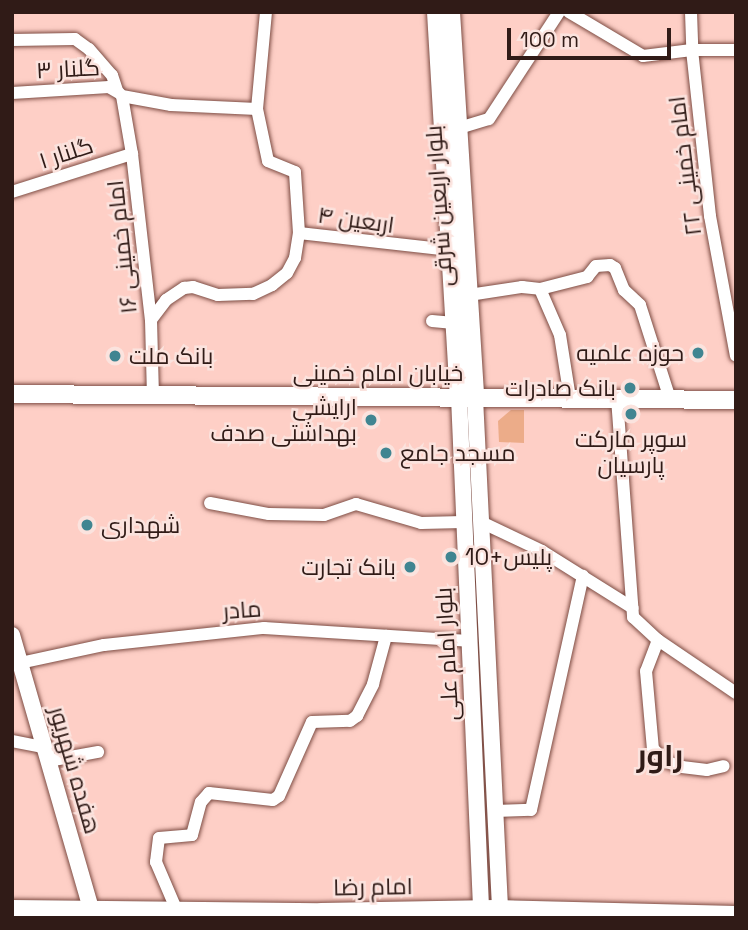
<!DOCTYPE html>
<meta charset="utf-8">
<style>
body{margin:0}
#map{position:relative;width:748px;height:930px;overflow:hidden;background:#fecfc6;font-family:"Space Grotesk",Cairo,sans-serif}
div>[style]{position:absolute}
.building>*{inset:0;background:#ecac89}
.roads{filter:drop-shadow(0 0 2px #7d4c43) drop-shadow(0 0 2px #7d4c43)}
.minor>*{height:12px;margin:-6px;padding:0 6px;transform-origin:6px;border-radius:6px;background:#fff}
.tertiary>*{height:16px;margin:-8px;padding:0 8px;transform-origin:8px;border-radius:8px;background:#fff}
.secondary>*{height:18px;margin:-9px;padding:0 9px;transform-origin:9px;border-radius:9px;background:#fff}
.dots>*{width:19px;height:19px;translate:-50% -50%;box-sizing:border-box;border:4px solid #fbe3de;border-radius:50%}
span{translate:-50% -50%;white-space:nowrap;text-align:center;line-height:1.15;-webkit-text-stroke:5px #fbe3de;paint-order:stroke}
.street-label{font-size:23px;color:#301b17}
.poi-label{font-size:23px;color:#301b17}
.right{translate:-100% -50%;text-align:right}
.left{translate:0 -50%;text-align:left}
.district-label{font-size:30px;color:#301b17;font-weight:700}
.frame{position:absolute;inset:0;border:14px solid #301b17;pointer-events:none}
.scale{position:absolute;left:507px;top:28px;width:164px;height:32px;box-sizing:border-box;border:4px solid #301b17;border-top:0;padding-left:9px;font-size:21px;line-height:24px;white-space:nowrap;color:#301b17;-webkit-text-stroke:5px #fbe3de;paint-order:stroke}
</style>
<div id="map">
<div class="building">
<i style="clip-path:polygon(511px 410px,524px 410px,524px 443px,499px 442px,498px 421px)"></i>
</div>
<div class="roads">
<div class="minor">
<i style="left:569px;top:12px;width:86px;rotate:30.7deg"></i>
<i style="left:643px;top:56px;width:49px;rotate:-7deg"></i>
<i style="left:692px;top:50px;width:44px"></i>
<i style="left:691px;top:12px;width:38px;rotate:88deg"></i>
<i style="left:692px;top:50px;width:167px;rotate:83.8deg"></i>
<i style="left:710px;top:216px;width:142px;rotate:79.5deg"></i>
<i style="left:12px;top:40px;width:63px;rotate:-0.9deg"></i>
<i style="left:75px;top:39px;width:17px;rotate:36deg"></i>
<i style="left:89px;top:49px;width:35px;rotate:49deg"></i>
<i style="left:112px;top:75px;width:16px;rotate:72deg"></i>
<i style="left:12px;top:93px;width:97px;rotate:-3.5deg"></i>
<i style="left:109px;top:87px;width:12px;rotate:31deg"></i>
<i style="left:122px;top:96px;width:59px;rotate:80.2deg"></i>
<i style="left:132px;top:154px;width:167px;rotate:83.5deg"></i>
<i style="left:151px;top:320px;width:74px;rotate:88.5deg"></i>
<i style="left:122px;top:96px;width:50px;rotate:10.4deg"></i>
<i style="left:171px;top:105px;width:86px;rotate:2.7deg"></i>
<i style="left:459px;top:128px;width:31px;rotate:-17deg"></i>
<i style="left:489px;top:119px;width:128px;rotate:-56.8deg"></i>
<i style="left:12px;top:192px;width:126px;rotate:-17.6deg"></i>
<i style="left:299px;top:233px;width:152px;rotate:6.4deg"></i>
<i style="left:540px;top:289px;width:49px;rotate:-14.3deg"></i>
<i style="left:587px;top:277px;width:14px;rotate:-51deg"></i>
<i style="left:596px;top:266px;width:14px;rotate:-4deg"></i>
<i style="left:610px;top:265px;width:6px;rotate:31deg"></i>
<i style="left:615px;top:268px;width:24px;rotate:68deg"></i>
<i style="left:624px;top:290px;width:22px;rotate:43deg"></i>
<i style="left:640px;top:305px;width:99px;rotate:72.3deg"></i>
<i style="left:469px;top:295px;width:54px;rotate:-8.6deg"></i>
<i style="left:522px;top:287px;width:18px;rotate:6deg"></i>
<i style="left:540px;top:289px;width:50px;rotate:66.5deg"></i>
<i style="left:560px;top:335px;width:64px;rotate:81deg"></i>
<i style="left:151px;top:320px;width:25px;rotate:-53deg"></i>
<i style="left:166px;top:300px;width:22px;rotate:-34deg"></i>
<i style="left:184px;top:288px;width:9px;rotate:-6deg"></i>
<i style="left:193px;top:287px;width:26px;rotate:18deg"></i>
<i style="left:218px;top:295px;width:35px;rotate:-2deg"></i>
<i style="left:253px;top:294px;width:21px;rotate:-25deg"></i>
<i style="left:272px;top:285px;width:19px;rotate:-39deg"></i>
<i style="left:287px;top:273px;width:17px;rotate:-62deg"></i>
<i style="left:295px;top:258px;width:25px;rotate:-81deg"></i>
<i style="left:299px;top:233px;width:61px;rotate:-93.8deg"></i>
<i style="left:295px;top:172px;width:29px;rotate:-158deg"></i>
<i style="left:268px;top:161px;width:53px;rotate:-101.9deg"></i>
<i style="left:257px;top:109px;width:97px;rotate:-84.7deg"></i>
<i style="left:432px;top:321px;width:22px;rotate:5deg"></i>
<i style="left:617px;top:398px;width:220px;rotate:85.8deg"></i>
<i style="left:633px;top:617px;width:34px;rotate:43deg"></i>
<i style="left:658px;top:640px;width:94px;rotate:34.2deg"></i>
<i style="left:210px;top:503px;width:60px;rotate:10.6deg"></i>
<i style="left:269px;top:514px;width:55px;rotate:1deg"></i>
<i style="left:324px;top:515px;width:34px;rotate:-19deg"></i>
<i style="left:356px;top:504px;width:68px;rotate:16.3deg"></i>
<i style="left:421px;top:523px;width:42px;rotate:-1.4deg"></i>
<i style="left:481px;top:522px;width:68px;rotate:25.4deg"></i>
<i style="left:542px;top:551px;width:107px;rotate:32.1deg"></i>
<i style="left:658px;top:640px;width:33px;rotate:111deg"></i>
<i style="left:646px;top:671px;width:78px;rotate:84.9deg"></i>
<i style="left:653px;top:749px;width:19px;rotate:43deg"></i>
<i style="left:667px;top:762px;width:16px;rotate:18deg"></i>
<i style="left:682px;top:767px;width:25px;rotate:7deg"></i>
<i style="left:707px;top:770px;width:17px;rotate:-13deg"></i>
<i style="left:20px;top:663px;width:86px;rotate:-12.1deg"></i>
<i style="left:104px;top:645px;width:161px;rotate:-6.1deg"></i>
<i style="left:264px;top:628px;width:205px;rotate:3.6deg"></i>
<i style="left:12px;top:741px;width:33px;rotate:11deg"></i>
<i style="left:48px;top:761px;width:51px;rotate:-10.2deg"></i>
<i style="left:495px;top:811px;width:36px;rotate:-2deg"></i>
<i style="left:531px;top:810px;width:240px;rotate:-77.5deg"></i>
<i style="left:180px;top:918px;width:61px;rotate:-113.2deg"></i>
<i style="left:156px;top:862px;width:24px;rotate:-83deg"></i>
<i style="left:159px;top:838px;width:33px;rotate:-5deg"></i>
<i style="left:192px;top:835px;width:34px;rotate:-75deg"></i>
<i style="left:201px;top:802px;width:12px;rotate:-48deg"></i>
<i style="left:209px;top:793px;width:64px;rotate:6.2deg"></i>
<i style="left:273px;top:800px;width:7px;rotate:-34deg"></i>
<i style="left:279px;top:796px;width:81px;rotate:-66deg"></i>
<i style="left:312px;top:722px;width:38px;rotate:-2deg"></i>
<i style="left:350px;top:721px;width:9px;rotate:-36deg"></i>
<i style="left:357px;top:716px;width:36px;rotate:-63deg"></i>
<i style="left:373px;top:684px;width:50px;rotate:-74.8deg"></i>
</div>
<div class="tertiary">
<i style="left:459px;top:397px;width:511px;rotate:87.53deg"></i>
<i style="left:475px;top:398px;width:511px;rotate:87.19deg"></i>
<i style="left:12px;top:635px;width:291px;rotate:73.9deg"></i>
<i style="left:12px;top:908px;width:309px;rotate:0.6deg"></i>
<i style="left:321px;top:911px;width:174px;rotate:-1deg"></i>
<i style="left:495px;top:908px;width:241px;rotate:1.4deg"></i>
</div>
<div class="secondary">
<i style="left:436px;top:12px;width:386px;rotate:86.6deg"></i>
<i style="left:451px;top:12px;width:387px;rotate:86.4deg"></i>
<i style="left:12px;top:394px;width:724px;rotate:0.47deg"></i>
</div>
</div>
<div class="dots">
<i style="left:698px;top:353px;background:#408591"></i>
<i style="left:115px;top:356px;background:#408591"></i>
<i style="left:630px;top:388px;background:#408591"></i>
<i style="left:631px;top:414px;background:#408591"></i>
<i style="left:371px;top:420px;background:#408591"></i>
<i style="left:386px;top:453px;background:#408591"></i>
<i style="left:87px;top:525px;background:#408591"></i>
<i style="left:451px;top:557px;background:#408591"></i>
<i style="left:410px;top:567px;background:#408591"></i>
</div>
<div class="street-label">
<span style="left:68px;top:69px;rotate:-3deg">گلنار ۳</span>
<span style="left:66px;top:153px;rotate:-18deg">گلنار ۱</span>
<span style="left:685px;top:166px;rotate:-97deg">امام خمینی ۲۲</span>
<span style="left:439px;top:206px;rotate:-94deg">بلوار اربعین شرقی</span>
<span style="left:356px;top:220px;rotate:8deg">اربعین ۴</span>
<span style="left:122px;top:247px;rotate:-96deg">امام خمینی ۱۶</span>
<span style="left:378px;top:373px">خیابان امام خمینی</span>
<span style="left:242px;top:610px;rotate:-4deg">مادر</span>
<span style="left:447px;top:654px;rotate:-93deg">بلوار امام علی</span>
<span style="left:75px;top:770px;rotate:74deg">هفده شهریور</span>
<span style="left:373px;top:887px;rotate:-1deg">امام رضا</span>
</div>
<div class="poi-label">
<span class="right" style="left:684px;top:353px">حوزه علمیه</span>
<span class="left" style="left:129px;top:356px">بانک ملت</span>
<span class="right" style="left:616px;top:388px">بانک صادرات</span>
<span class="right" style="left:357px;top:420px">ارایشی<br>بهداشتی صدف</span>
<span style="left:631px;top:452px">سوپر مارکت<br>پارسیان</span>
<span class="left" style="left:400px;top:453px">مسجد جامع</span>
<span class="left" style="left:101px;top:525px">شهداری</span>
<span class="left" style="left:465px;top:557px">پلیس+10</span>
<span class="right" style="left:396px;top:567px">بانک تجارت</span>
</div>
<div class="district-label">
<span style="left:660px;top:756px">راور</span>
</div>
<div class="frame"></div>
<div class="scale">100 m</div>
</div>
